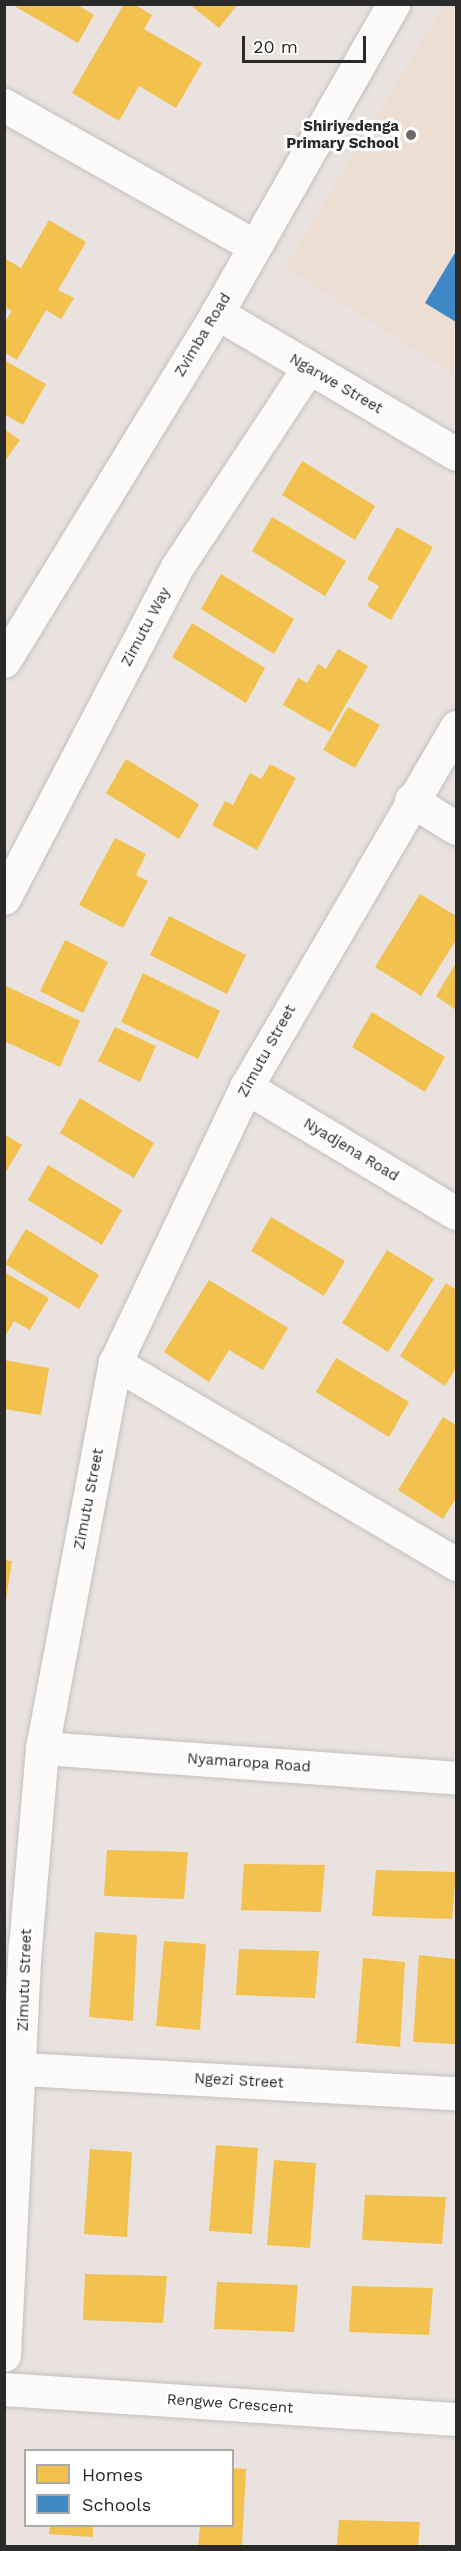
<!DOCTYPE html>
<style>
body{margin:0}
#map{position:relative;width:461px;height:2551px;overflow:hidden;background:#e9e2df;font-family:"Work Sans",sans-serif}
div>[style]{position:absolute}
.education>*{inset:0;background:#edded3}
.homes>*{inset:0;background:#f2c14e}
.schools>*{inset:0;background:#3f88c5}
.roads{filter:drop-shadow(0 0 2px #c2c0c1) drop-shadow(0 0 2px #c2c0c1)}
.minor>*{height:33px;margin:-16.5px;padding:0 16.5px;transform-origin:16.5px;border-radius:16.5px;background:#fcfbfa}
.dots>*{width:16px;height:16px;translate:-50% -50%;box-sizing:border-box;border:3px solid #fff;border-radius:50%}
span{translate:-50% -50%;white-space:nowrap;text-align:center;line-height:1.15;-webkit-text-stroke:6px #fff;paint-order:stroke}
.poi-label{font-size:15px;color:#2a2a2a;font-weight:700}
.right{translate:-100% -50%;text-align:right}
.street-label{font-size:15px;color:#2a2a2a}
.frame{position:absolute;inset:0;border:6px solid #2a2a2a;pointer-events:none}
.legend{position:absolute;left:24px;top:2449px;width:210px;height:78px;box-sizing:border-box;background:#fff;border:2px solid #aaa;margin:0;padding:8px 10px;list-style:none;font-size:18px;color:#2a2a2a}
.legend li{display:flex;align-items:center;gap:12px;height:30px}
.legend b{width:30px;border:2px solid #aaa}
.scale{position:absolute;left:242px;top:36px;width:124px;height:27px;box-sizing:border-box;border:3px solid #2a2a2a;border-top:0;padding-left:8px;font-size:18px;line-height:21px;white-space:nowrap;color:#2a2a2a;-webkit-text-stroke:4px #fff;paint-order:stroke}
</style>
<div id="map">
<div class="education">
<i style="clip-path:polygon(444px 5px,456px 5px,456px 376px,285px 267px)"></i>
</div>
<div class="homes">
<i style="clip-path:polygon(11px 4px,76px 4px,94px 15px,78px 43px)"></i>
<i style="clip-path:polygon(124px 4px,134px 4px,152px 15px,144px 29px,202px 63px,176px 108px,139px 86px,119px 121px,72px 93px)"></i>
<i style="clip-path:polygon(189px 4px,238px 4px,219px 28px)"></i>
<i style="clip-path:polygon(49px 220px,86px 242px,58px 290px,74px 298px,61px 319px,46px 310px,17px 360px,4px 352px,4px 323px,12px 311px,4px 307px,4px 258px,21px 268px)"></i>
<i style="clip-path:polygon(4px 360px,46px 384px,23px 425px,4px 414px)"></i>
<i style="clip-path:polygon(4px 429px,20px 440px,4px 462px)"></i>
<i style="clip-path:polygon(302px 461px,375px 506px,355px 540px,282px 495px)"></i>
<i style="clip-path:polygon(272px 517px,346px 561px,325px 596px,252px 551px)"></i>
<i style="clip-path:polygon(397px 527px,433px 547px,391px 620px,367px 606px,379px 586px,367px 579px)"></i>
<i style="clip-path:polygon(221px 574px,294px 619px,274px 654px,201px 609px)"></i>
<i style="clip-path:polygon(192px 623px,265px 668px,246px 703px,172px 657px)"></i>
<i style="clip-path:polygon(338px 649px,368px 666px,330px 732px,283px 705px,298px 678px,307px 683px,318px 664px,326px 669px)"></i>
<i style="clip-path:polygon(348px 707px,380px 725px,355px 768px,323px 750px)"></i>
<i style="clip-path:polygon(126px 759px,199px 804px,179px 839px,106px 793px)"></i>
<i style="clip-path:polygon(270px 764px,296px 778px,257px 850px,212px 825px,225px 801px,233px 805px,250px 773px,261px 779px)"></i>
<i style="clip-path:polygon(115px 838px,146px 854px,136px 875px,148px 881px,123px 928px,79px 905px)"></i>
<i style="clip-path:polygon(420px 894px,456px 916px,456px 940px,421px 996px,375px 967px)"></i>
<i style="clip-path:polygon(169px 916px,246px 955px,227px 994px,150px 955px)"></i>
<i style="clip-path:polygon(65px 940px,108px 962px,83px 1013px,40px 991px)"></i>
<i style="clip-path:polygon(456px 963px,456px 1010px,436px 996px)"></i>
<i style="clip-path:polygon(143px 973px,220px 1011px,198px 1059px,121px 1022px)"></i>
<i style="clip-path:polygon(4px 985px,80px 1021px,60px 1067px,4px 1041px)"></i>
<i style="clip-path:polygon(372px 1012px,445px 1057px,425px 1092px,352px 1047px)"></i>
<i style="clip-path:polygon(115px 1027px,156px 1046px,140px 1082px,98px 1061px)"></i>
<i style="clip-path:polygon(80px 1098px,154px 1143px,134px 1178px,60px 1133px)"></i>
<i style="clip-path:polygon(4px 1134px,22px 1145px,4px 1175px)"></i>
<i style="clip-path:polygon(48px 1165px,122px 1210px,102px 1245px,28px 1200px)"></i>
<i style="clip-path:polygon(271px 1217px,345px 1261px,324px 1296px,251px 1251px)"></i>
<i style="clip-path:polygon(26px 1229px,99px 1275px,79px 1309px,5px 1264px)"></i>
<i style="clip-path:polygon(387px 1250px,434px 1279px,388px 1352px,342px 1323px)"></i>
<i style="clip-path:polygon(4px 1272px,49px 1298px,30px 1330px,14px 1321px,4px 1338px)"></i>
<i style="clip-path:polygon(209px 1280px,288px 1328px,263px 1370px,229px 1350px,209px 1382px,164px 1352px)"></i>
<i style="clip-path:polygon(446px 1283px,456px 1290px,456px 1368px,445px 1386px,400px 1356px)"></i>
<i style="clip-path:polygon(336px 1358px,409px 1402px,389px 1437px,316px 1392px)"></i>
<i style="clip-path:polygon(4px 1360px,49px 1368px,41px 1415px,4px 1409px)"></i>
<i style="clip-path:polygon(443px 1417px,456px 1425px,456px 1498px,443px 1519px,398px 1490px)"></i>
<i style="clip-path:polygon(4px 1560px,12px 1561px,6px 1600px,4px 1600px)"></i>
<i style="clip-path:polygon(107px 1850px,188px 1852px,184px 1899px,104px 1896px)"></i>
<i style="clip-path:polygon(244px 1864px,325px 1865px,321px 1912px,241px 1910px)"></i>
<i style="clip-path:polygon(376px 1870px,456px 1872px,452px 1919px,372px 1916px)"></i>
<i style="clip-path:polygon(95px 1932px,137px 1935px,133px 2021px,89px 2017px)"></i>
<i style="clip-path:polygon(164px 1941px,206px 1944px,200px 2030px,156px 2026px)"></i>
<i style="clip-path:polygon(239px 1949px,319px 1951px,315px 1998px,236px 1995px)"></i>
<i style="clip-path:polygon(419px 1955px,456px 1959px,456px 2044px,413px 2042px)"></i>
<i style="clip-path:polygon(363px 1958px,405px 1962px,400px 2047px,356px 2043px)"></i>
<i style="clip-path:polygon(216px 2145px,258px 2148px,252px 2234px,209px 2231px)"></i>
<i style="clip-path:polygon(90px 2149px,132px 2152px,127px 2237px,84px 2234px)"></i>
<i style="clip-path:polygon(274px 2160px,316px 2163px,310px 2248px,267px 2245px)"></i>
<i style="clip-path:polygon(365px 2195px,446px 2197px,442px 2244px,362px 2240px)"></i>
<i style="clip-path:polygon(85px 2274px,167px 2276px,163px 2323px,83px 2320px)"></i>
<i style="clip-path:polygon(217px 2282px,298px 2285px,294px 2332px,214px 2329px)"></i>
<i style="clip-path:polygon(352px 2286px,433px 2288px,429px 2335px,349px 2332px)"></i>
<i style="clip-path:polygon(232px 2468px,246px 2469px,242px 2546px,198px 2546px,200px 2526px,232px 2526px)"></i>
<i style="clip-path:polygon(339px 2520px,420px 2522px,418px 2546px,337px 2546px)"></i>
<i style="clip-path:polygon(50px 2526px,93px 2526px,93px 2537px,49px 2534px)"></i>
</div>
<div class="schools">
<i style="clip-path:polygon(456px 251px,456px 322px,425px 303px)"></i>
</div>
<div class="roads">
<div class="minor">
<i style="left:4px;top:105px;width:287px;rotate:29.4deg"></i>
<i style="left:217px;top:313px;width:277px;rotate:30.5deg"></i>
<i style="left:4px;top:661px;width:408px;rotate:-58.5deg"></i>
<i style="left:217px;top:313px;width:356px;rotate:-60.3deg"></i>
<i style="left:411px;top:800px;width:53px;rotate:31.9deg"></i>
<i style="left:4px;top:898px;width:373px;rotate:-62.4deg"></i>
<i style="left:177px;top:567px;width:238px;rotate:-56.6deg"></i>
<i style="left:246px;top:1087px;width:245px;rotate:31deg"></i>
<i style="left:115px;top:1363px;width:396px;rotate:30.5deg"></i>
<i style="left:42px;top:1748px;width:415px;rotate:4.1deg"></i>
<i style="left:21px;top:2069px;width:436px;rotate:3.2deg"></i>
<i style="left:4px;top:2355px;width:409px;rotate:-87.1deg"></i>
<i style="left:25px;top:1947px;width:200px;rotate:-85.1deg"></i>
<i style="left:42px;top:1748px;width:392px;rotate:-79.3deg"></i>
<i style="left:115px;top:1363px;width:306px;rotate:-64.6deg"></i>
<i style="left:246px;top:1087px;width:417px;rotate:-59.7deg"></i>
<i style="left:4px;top:2389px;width:453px;rotate:3.8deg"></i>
</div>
</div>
<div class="dots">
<i style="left:411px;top:135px;background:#6d6a69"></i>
</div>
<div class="poi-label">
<span class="right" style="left:399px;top:135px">Shiriyedenga<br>Primary School</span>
</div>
<div class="street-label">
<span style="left:203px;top:335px;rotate:-59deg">Zvimba Road</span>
<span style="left:336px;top:384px;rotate:30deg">Ngarwe Street</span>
<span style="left:146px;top:627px;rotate:-62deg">Zimutu Way</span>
<span style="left:267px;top:1051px;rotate:-61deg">Zimutu Street</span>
<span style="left:351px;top:1150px;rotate:31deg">Nyadjena Road</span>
<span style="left:89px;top:1499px;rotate:-79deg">Zimutu Street</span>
<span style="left:249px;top:1763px;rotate:4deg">Nyamaropa Road</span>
<span style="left:25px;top:1980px;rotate:-88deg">Zimutu Street</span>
<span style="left:239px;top:2081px;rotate:3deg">Ngezi Street</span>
<span style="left:230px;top:2404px;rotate:4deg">Rengwe Crescent</span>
</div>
<div class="frame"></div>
<ul class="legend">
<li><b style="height:16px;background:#f2c14e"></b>Homes</li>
<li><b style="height:16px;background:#3f88c5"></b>Schools</li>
</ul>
<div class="scale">20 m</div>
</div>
